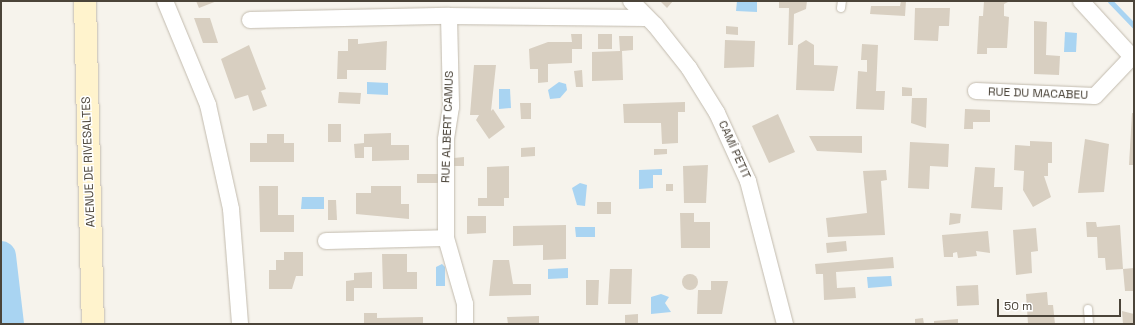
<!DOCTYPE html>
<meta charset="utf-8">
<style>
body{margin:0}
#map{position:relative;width:1135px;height:325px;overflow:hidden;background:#f6f3ec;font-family:"Space Grotesk",sans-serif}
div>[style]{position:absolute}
.water>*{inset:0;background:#a9d4f2}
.stream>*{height:5px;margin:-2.5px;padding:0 2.5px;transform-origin:2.5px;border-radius:2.5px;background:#a9d4f2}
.river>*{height:30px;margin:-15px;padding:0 15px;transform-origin:15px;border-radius:15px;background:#a9d4f2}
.building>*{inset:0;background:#d8cfc1}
.round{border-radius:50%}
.roads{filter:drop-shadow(0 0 1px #c2bbae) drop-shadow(0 0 1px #c2bbae)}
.service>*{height:8px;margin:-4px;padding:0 4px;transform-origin:4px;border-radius:4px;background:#fff}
.minor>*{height:16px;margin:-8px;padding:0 8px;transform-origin:8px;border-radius:8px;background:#fff}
.secondary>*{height:22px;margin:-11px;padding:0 11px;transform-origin:11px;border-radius:11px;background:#fff3cd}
span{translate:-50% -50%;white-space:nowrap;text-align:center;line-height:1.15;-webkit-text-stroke:3px #fff;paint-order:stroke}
.street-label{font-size:12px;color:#4b4439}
.frame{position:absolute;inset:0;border:2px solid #4b4439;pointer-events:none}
.scale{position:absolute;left:997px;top:299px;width:124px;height:18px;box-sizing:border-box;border:2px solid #4b4439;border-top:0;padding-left:5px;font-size:12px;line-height:14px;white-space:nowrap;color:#4b4439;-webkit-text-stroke:3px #fff;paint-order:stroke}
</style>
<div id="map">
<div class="water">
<i style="clip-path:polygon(737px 1px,757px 1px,757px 12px,736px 11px)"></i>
<i style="clip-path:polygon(1065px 32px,1077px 33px,1076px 52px,1064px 52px)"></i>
<i style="clip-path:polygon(367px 82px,388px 83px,388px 95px,367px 94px)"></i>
<i style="clip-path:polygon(559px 82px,566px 84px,567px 90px,560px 98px,550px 99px,548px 90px)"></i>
<i style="clip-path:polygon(499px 89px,510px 89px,511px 108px,499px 109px)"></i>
<i style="clip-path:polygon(662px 169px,662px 175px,653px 175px,653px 188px,639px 189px,639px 170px)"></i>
<i style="clip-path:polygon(580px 183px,587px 185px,585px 206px,577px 205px,572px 188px)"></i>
<i style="clip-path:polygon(302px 197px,324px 197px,324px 209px,301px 209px)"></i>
<i style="clip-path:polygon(575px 227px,595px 227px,595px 237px,576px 237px)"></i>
<i style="clip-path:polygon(442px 264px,445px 267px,445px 286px,436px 286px,436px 267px)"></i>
<i style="clip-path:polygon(568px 268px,568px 278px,548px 279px,548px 269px)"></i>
<i style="clip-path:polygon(891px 276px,892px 286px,868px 288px,867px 277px)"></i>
<i style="clip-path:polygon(661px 294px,669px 297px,665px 303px,671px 312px,651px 314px,651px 297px)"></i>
</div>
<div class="stream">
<i style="left:1110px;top:1px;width:35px;rotate:46deg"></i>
</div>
<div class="river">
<i style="left:1px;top:256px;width:68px;rotate:83.3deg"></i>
</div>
<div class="building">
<i style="clip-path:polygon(196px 1px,217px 1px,199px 8px)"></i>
<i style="clip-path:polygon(660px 1px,673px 1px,667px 8px)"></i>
<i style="clip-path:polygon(779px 1px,807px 1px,806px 9px,794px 14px,793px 45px,788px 45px,789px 8px,779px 8px)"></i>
<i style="clip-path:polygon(901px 1px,906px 1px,905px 16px,870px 14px,871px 6px,900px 6px)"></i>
<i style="clip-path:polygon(984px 1px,1010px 1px,1004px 4px,1004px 16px,1009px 17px,1007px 48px,987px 48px,987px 54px,977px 54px,979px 16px,983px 16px)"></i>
<i style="clip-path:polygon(915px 8px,950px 8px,949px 26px,939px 26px,938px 41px,914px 40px)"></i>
<i style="clip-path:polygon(194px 18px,210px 18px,218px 43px,203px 43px)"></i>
<i style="clip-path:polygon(1034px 21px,1047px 22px,1046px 55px,1060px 56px,1059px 75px,1034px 74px)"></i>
<i style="clip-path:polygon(726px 26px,738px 27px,738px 35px,726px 34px)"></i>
<i style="clip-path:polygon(571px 34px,582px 34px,582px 49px,572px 49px,572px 63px,548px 64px,548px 82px,538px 83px,538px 69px,530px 69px,529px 49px,548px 42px,572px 42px)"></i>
<i style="clip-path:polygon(598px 34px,612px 34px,612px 49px,598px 49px)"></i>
<i style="clip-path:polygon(619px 36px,633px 36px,633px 50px,622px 51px,623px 80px,592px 81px,592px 52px,620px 51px)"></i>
<i style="clip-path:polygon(348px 39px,358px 39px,358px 44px,387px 41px,386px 70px,347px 70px,347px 79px,337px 79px,338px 51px,348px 51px)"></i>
<i style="clip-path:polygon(725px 40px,755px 41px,754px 67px,724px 68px)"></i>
<i style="clip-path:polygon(806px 40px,814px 45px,814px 65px,838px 66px,834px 91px,796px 90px,798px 45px)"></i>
<i style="clip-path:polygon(862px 44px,878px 45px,876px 91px,885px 91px,884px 110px,856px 109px,858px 71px,867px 72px,867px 60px,861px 60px)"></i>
<i style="clip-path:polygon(249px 45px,266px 89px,261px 91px,267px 106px,253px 111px,248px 95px,235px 99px,221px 59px)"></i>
<i style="clip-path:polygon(474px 65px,496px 65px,491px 111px,493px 109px,505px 127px,489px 139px,476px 120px,479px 115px,470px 115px)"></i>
<i style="clip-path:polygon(582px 70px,583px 87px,576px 87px,574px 71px)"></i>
<i style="clip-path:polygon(902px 87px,912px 88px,912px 96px,902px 96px)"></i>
<i style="clip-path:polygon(339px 92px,361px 93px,360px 104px,338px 103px)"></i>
<i style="clip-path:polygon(912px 98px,927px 98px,926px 128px,911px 123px)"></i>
<i style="clip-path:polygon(685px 102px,685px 112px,678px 112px,678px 143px,662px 144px,661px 123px,624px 123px,623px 104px)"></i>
<i style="clip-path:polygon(520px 103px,531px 103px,531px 119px,521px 119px)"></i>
<i style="clip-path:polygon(965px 109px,990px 110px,990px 122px,973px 122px,973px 129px,964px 129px)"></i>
<i style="clip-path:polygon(1132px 113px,1134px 113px,1134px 165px,1129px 165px)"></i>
<i style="clip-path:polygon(778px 114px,795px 152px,769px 163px,752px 126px)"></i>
<i style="clip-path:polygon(328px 124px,341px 124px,341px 142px,328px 142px)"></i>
<i style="clip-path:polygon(391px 133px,391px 145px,409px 145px,409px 160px,372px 161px,372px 147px,364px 147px,364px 158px,355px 158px,354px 144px,364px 143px,364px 134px)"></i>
<i style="clip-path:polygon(267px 134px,284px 134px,284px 143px,294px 143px,294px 162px,250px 162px,250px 143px,267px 143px)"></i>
<i style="clip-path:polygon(809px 136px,862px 136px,862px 153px,817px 151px)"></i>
<i style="clip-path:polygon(1085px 139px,1109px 144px,1104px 192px,1078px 193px)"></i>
<i style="clip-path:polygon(1030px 141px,1052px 142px,1052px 163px,1048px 163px,1048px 176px,1044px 176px,1051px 197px,1033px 207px,1023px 190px,1024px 171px,1014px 170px,1015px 145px,1030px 146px)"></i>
<i style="clip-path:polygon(910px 142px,949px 144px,948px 167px,930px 166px,929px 189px,908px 188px)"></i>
<i style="clip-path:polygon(535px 147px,535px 156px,521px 157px,521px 148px)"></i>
<i style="clip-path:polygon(654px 149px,667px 149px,667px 154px,654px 155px)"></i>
<i style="clip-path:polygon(464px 157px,464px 166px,454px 166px,454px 158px)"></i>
<i style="clip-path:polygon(708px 165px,706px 203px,684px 203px,683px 166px)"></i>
<i style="clip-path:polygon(509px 166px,509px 198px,504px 198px,504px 206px,478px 206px,478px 198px,487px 198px,487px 167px)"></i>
<i style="clip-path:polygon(975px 167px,995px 168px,994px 187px,1003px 187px,1002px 210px,971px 208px)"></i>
<i style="clip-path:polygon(886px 170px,887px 180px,881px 181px,885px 235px,828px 237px,826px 218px,867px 213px,863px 171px)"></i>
<i style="clip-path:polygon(417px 174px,439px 174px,439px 183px,417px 183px)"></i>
<i style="clip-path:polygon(666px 184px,673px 184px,673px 191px,666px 191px)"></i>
<i style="clip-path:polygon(259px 186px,278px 186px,278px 215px,294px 215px,294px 232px,260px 232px)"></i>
<i style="clip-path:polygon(371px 186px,401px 186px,401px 204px,409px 204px,409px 219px,356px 214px,356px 193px,371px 193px)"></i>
<i style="clip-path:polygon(328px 200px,336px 200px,337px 220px,328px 220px)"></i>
<i style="clip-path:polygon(597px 202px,611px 202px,611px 214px,597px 214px)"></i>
<i style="clip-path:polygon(680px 213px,694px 213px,694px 222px,710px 222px,710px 248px,681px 248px)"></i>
<i style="clip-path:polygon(950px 213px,961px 214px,960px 223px,949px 225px)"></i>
<i style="clip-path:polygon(467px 216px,486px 216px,486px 233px,467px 234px)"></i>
<i style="clip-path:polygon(1086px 222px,1096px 222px,1097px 227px,1120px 225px,1123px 269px,1106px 270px,1105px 258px,1098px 258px,1097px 237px,1087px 237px)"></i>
<i style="clip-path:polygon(566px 225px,566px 259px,543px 260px,543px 245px,513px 246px,513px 226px)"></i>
<i style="clip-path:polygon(1036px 228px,1038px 251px,1031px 252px,1032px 273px,1016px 275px,1013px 230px)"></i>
<i style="clip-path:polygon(988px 231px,990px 253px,976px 251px,977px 256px,958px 258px,957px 252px,953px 253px,953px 257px,944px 257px,942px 235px)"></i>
<i style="clip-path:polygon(846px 241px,847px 251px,827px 253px,826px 243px)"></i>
<i style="clip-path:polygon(284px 252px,303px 252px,303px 276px,296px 276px,292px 289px,269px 289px,269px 270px,276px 270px,276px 260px,284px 260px)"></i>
<i style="clip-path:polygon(382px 254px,407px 254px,407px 272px,417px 272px,417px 289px,383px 289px)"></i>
<i style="clip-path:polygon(893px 257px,894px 268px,836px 272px,837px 288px,855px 287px,856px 298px,824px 300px,823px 274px,816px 274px,815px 264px)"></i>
<i style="clip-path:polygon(493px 260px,509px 260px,513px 284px,531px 284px,531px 295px,489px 296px)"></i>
<i style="clip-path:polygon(1134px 268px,1134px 291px,1125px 291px,1123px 269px)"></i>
<i style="clip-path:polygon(610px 269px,632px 269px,631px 304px,608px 304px)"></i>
<i style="clip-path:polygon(372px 272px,372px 288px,354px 288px,354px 301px,346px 301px,346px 281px,354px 280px,354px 273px)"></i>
<i class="round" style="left:682px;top:274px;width:16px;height:16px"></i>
<i style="clip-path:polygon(586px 280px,599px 280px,598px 305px,586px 305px)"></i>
<i style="clip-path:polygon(711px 281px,728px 281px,722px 314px,697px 314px,698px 290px,711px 290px)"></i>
<i style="clip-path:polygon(978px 285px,979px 305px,957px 306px,956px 286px)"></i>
<i style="clip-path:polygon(1047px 292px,1048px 305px,1053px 305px,1055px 324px,1028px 324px,1026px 294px)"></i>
<i style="clip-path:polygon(1122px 311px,1134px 314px,1134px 324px,1123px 324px)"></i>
<i style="clip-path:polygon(364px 313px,377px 313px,377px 318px,423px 317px,423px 324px,364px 324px)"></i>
<i style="clip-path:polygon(638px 314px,638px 324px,625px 324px,625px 315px)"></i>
<i style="clip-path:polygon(539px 316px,539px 324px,508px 324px,507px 317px)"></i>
<i style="clip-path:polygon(923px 318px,924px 324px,915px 324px,915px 319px)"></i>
<i style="clip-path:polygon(958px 319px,958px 324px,934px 324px,934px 321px)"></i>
</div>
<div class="roads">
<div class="service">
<i style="left:841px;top:8px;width:7px;rotate:-82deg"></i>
<i style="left:1088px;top:309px;width:15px;rotate:86deg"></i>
</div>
<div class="minor">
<i style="left:165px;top:1px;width:113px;rotate:67.5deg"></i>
<i style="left:208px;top:105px;width:107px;rotate:77.5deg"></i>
<i style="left:231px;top:209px;width:115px;rotate:85.5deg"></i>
<i style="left:631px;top:1px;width:34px;rotate:45deg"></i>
<i style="left:655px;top:25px;width:55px;rotate:51.7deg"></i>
<i style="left:689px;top:68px;width:53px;rotate:58.1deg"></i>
<i style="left:717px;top:113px;width:75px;rotate:65.5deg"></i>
<i style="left:748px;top:181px;width:148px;rotate:75.5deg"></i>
<i style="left:1081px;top:1px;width:79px;rotate:47.6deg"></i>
<i style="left:449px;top:16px;width:91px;rotate:88.7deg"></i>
<i style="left:451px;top:107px;width:33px;rotate:99deg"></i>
<i style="left:446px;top:140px;width:98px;rotate:90deg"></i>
<i style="left:446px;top:238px;width:69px;rotate:73.9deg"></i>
<i style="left:465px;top:304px;width:20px;rotate:90deg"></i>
<i style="left:250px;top:20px;width:199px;rotate:-1.2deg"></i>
<i style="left:449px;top:16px;width:197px;rotate:0.6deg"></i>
<i style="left:976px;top:91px;width:119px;rotate:2.4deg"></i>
<i style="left:1095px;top:96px;width:54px;rotate:-46.5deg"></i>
<i style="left:326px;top:241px;width:120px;rotate:-1.4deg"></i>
</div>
<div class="secondary">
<i style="left:85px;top:1px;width:323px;rotate:88.6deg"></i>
</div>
</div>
<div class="street-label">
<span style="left:1038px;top:94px;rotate:2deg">RUE DU MACABEU</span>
<span style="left:448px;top:127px;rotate:-88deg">RUE ALBERT CAMUS</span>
<span style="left:734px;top:150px;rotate:66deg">CAMÍ PETIT</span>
<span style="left:89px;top:162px;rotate:-92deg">AVENUE DE RIVESALTES</span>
</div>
<div class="frame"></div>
<div class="scale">50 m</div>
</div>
